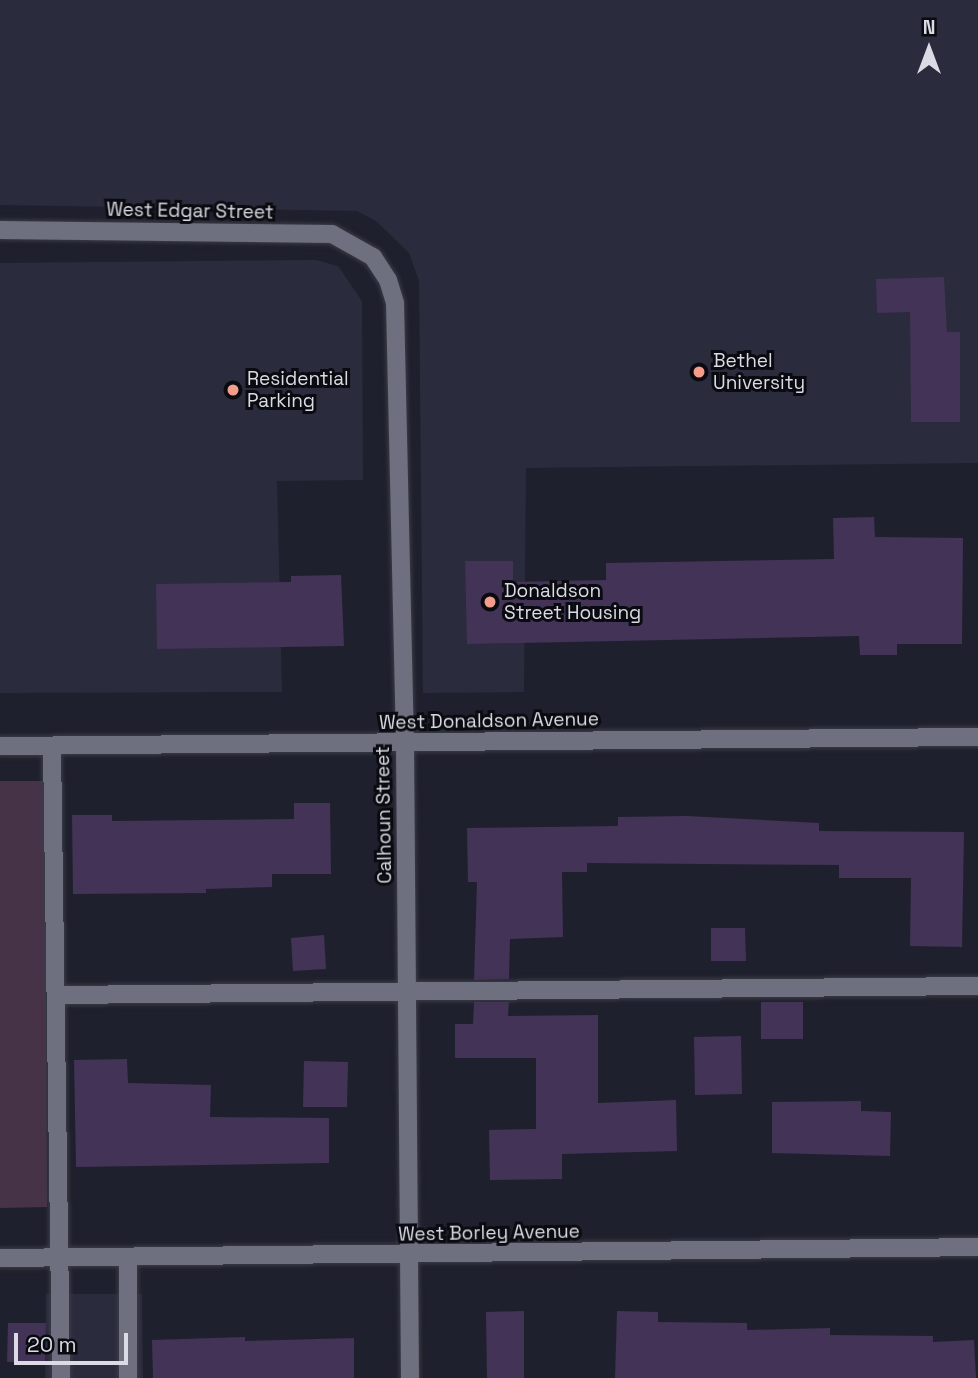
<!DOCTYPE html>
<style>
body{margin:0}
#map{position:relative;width:978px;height:1378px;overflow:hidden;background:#1f202d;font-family:"Space Grotesk",sans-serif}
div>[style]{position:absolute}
.built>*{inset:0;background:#2a2b3c}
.green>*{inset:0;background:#473348}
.building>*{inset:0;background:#433357}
.roads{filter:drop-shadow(0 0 2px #3b3c47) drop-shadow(0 0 2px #3b3c47)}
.lane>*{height:18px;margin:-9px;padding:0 9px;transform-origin:9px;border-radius:9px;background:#6e707f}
.street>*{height:18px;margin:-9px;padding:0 9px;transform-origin:9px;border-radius:9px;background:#6e707f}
.dots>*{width:19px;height:19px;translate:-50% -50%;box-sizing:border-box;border:4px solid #0a0b10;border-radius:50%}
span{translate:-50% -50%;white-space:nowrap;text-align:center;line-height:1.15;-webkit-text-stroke:6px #0a0b10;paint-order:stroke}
.street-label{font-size:19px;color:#dadbe4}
.poi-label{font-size:19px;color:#dadbe4}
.left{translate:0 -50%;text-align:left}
.north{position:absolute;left:894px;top:14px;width:70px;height:70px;-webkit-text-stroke:5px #0a0b10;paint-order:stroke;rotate:0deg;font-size:19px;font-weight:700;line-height:28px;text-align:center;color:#dadbe4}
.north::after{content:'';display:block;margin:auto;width:24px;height:32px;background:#dadbe4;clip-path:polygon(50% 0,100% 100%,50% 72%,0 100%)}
.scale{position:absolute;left:14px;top:1333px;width:114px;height:32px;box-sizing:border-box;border:4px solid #dadbe4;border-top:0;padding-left:9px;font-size:21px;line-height:24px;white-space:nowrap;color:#dadbe4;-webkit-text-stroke:5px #0a0b10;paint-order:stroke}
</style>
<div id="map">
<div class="built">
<i style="clip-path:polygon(0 0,978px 0,978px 463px,526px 468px,524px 692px,423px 693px,419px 281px,409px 253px,376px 221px,357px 211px,0 205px)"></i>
<i style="clip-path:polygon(316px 260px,338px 266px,362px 301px,363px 480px,277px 481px,282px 692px,0 693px,0 263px)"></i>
<i style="clip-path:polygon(46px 1294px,142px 1294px,143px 1378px,45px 1378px)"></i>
</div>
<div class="green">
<i style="clip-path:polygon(0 781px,45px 781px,47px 1207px,0 1208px)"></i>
</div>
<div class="building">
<i style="clip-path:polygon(944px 277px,947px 332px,960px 332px,960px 422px,911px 422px,910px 312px,877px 313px,876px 279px)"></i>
<i style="clip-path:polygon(874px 517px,875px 537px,963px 538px,962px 644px,897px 644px,897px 655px,860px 655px,859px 636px,467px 644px,465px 561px,513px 561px,513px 582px,606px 580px,606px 563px,834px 559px,833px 518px)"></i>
<i style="clip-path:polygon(341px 575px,344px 646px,157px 649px,156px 584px,291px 582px,291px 576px)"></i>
<i style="clip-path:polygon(294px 803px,330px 803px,331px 874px,272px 874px,272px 887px,206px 889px,206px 893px,73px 894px,72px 815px,112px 815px,112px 821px,294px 819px)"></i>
<i style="clip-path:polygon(687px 816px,819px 823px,819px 831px,964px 832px,962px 947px,910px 946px,911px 878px,839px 878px,839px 865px,587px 863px,587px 872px,562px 872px,563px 937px,510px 939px,509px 979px,474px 980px,477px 882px,468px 882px,467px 828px,618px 826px,618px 817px)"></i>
<i style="clip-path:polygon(711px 928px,745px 928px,746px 961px,711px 961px)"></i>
<i style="clip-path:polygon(324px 935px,326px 969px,293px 971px,291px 938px)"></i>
<i style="clip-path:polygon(474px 1002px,509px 1002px,508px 1016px,598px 1015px,598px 1103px,676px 1100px,677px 1151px,562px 1154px,562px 1179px,490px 1180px,489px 1130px,536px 1129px,536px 1058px,455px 1058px,455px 1024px,473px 1024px)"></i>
<i style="clip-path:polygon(761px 1002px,803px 1002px,803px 1039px,761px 1039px)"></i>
<i style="clip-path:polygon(741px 1036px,742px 1094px,695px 1095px,694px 1037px)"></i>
<i style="clip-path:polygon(127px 1059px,128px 1083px,211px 1085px,210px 1117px,329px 1118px,329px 1163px,76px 1167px,74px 1060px)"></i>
<i style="clip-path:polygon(304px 1061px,348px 1062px,347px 1107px,303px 1107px)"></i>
<i style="clip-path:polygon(861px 1101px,861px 1111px,891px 1112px,890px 1156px,772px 1153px,772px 1102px)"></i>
<i style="clip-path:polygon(524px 1311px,524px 1378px,487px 1378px,486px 1312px)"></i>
<i style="clip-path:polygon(617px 1311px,658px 1312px,658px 1322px,747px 1323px,747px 1330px,830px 1328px,830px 1335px,933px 1336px,933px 1342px,974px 1340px,976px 1378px,615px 1378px)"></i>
<i style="clip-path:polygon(8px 1323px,46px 1323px,45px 1362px,7px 1362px)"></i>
<i style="clip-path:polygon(245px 1337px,245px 1341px,354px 1338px,354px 1378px,153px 1378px,152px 1340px)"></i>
</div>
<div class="roads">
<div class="lane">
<i style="left:52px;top:746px;width:632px;rotate:89.18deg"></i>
<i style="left:58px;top:995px;width:920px;rotate:-0.56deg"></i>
<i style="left:128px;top:1378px;width:120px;rotate:-90deg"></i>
</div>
<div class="street">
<i style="left:0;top:230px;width:332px;rotate:0.7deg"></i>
<i style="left:332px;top:234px;width:47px;rotate:29.3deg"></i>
<i style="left:373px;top:257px;width:27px;rotate:57deg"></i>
<i style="left:388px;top:280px;width:24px;rotate:73deg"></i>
<i style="left:395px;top:303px;width:440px;rotate:88.7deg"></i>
<i style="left:405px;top:743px;width:635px;rotate:89.55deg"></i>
<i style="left:0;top:746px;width:978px;rotate:-0.53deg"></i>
<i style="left:0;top:1258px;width:978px;rotate:-0.64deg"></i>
</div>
</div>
<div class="dots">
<i style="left:699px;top:372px;background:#f49d8c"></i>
<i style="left:233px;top:390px;background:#f49d8c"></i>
<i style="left:490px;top:602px;background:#f49d8c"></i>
</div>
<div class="street-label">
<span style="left:190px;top:211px;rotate:1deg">West Edgar Street</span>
<span style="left:489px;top:721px;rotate:-1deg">West Donaldson Avenue</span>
<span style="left:384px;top:815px;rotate:-91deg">Calhoun Street</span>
<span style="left:489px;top:1233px;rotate:-1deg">West Borley Avenue</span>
</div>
<div class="poi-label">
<span class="left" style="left:713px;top:372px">Bethel<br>University</span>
<span class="left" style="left:247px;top:390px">Residential<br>Parking</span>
<span class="left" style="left:504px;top:602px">Donaldson<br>Street Housing</span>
</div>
<div class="north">N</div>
<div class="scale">20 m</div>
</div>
